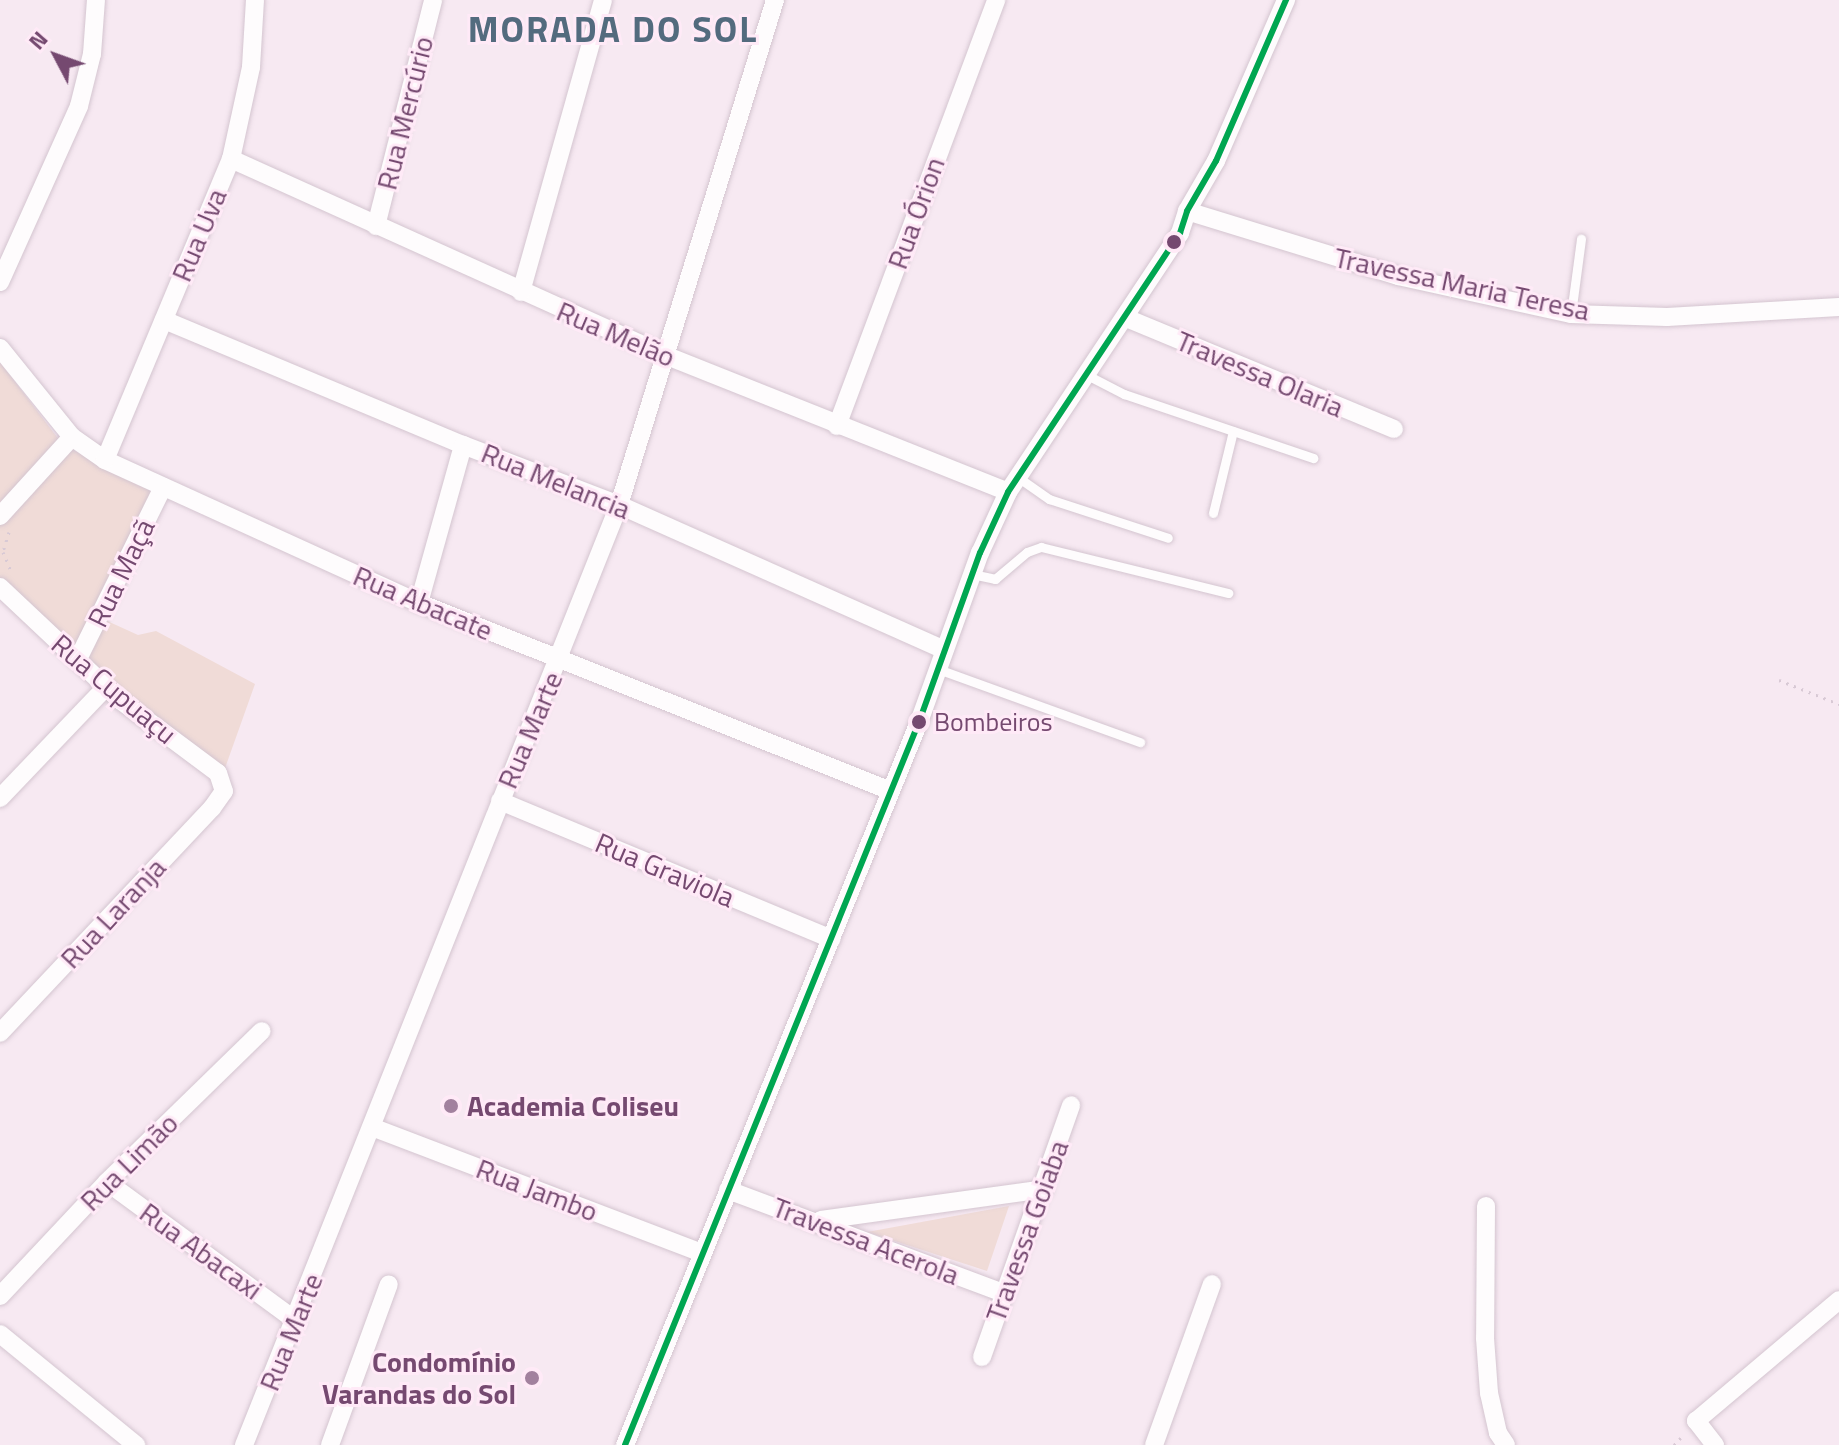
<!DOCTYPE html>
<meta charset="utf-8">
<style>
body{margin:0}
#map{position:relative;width:1839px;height:1445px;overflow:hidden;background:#f7e9f2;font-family:"Titillium Web",sans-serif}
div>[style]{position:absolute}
.green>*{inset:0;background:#f0dbd7}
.path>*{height:3px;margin-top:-1.5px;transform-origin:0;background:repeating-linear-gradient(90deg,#d8c9d5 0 2px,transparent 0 8px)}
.roads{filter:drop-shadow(0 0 2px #d4c5d0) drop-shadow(0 0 2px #d4c5d0)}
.service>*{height:9px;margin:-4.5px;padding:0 4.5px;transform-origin:4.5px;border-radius:4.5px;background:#fefcfd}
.minor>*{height:18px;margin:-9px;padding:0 9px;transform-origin:9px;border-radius:9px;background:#fefcfd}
.bus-1>*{height:6px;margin:-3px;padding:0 3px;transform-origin:3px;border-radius:3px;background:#00a651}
.dots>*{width:22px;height:22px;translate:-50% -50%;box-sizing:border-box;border:4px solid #ffeaf7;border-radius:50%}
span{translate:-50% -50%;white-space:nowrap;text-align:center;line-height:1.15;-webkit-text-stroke:6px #ffeaf7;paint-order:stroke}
.bus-label{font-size:26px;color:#754970}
.left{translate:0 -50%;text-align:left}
.street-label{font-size:28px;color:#754970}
.poi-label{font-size:28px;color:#754970;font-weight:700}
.right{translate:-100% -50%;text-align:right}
.district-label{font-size:36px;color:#536b7e;font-weight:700;letter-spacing:2px}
.north{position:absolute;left:16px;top:16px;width:80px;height:80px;-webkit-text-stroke:6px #ffeaf7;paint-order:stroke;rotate:311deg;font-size:22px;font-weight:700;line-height:32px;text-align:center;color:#754970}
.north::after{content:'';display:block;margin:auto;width:28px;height:36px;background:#754970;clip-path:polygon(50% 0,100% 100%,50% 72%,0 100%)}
</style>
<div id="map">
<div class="green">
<i style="clip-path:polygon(0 362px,63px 445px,154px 489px,94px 615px,138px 635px,156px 631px,255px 684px,219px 785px,99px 692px,0 598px)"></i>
<i style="clip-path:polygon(1009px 1206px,987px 1271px,867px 1232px)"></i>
</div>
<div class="path">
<i style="left:9px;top:532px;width:21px;rotate:107deg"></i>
<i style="left:3px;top:552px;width:23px;rotate:67deg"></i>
<i style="left:1779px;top:680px;width:65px;rotate:21.8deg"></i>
<i style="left:1674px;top:1445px;width:16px;rotate:-47deg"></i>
</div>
<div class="roads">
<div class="service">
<i style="left:1571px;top:314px;width:76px;rotate:-82.4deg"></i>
<i style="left:1087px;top:375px;width:42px;rotate:27.2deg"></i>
<i style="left:1124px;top:394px;width:200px;rotate:18.7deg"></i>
<i style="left:1019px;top:478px;width:37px;rotate:35deg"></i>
<i style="left:1049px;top:499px;width:125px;rotate:18.1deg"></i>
<i style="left:1213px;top:513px;width:84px;rotate:-76.3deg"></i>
<i style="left:972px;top:574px;width:24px;rotate:12deg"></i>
<i style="left:995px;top:579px;width:42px;rotate:-40.2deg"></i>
<i style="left:1027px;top:552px;width:15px;rotate:-20deg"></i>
<i style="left:1041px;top:547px;width:193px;rotate:13.8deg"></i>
<i style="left:938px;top:669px;width:215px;rotate:19.9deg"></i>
</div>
<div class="minor">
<i style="left:231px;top:159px;width:478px;rotate:24.3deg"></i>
<i style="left:667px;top:356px;width:367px;rotate:21.7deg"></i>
<i style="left:1187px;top:211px;width:221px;rotate:17.1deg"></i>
<i style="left:1398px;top:276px;width:177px;rotate:12.4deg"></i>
<i style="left:1571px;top:314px;width:96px;rotate:1.8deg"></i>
<i style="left:1667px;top:317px;width:172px;rotate:-3.3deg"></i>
<i style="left:376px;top:226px;width:233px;rotate:-75.8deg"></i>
<i style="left:0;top:282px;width:193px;rotate:-65.8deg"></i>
<i style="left:79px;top:106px;width:54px;rotate:-76deg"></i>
<i style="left:92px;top:54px;width:54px;rotate:-85.8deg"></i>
<i style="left:521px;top:292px;width:303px;rotate:-74.3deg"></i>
<i style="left:1126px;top:318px;width:290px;rotate:22.5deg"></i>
<i style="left:164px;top:320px;width:324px;rotate:22.7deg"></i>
<i style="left:463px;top:445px;width:167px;rotate:21deg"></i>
<i style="left:619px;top:505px;width:356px;rotate:24deg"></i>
<i style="left:0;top:348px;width:114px;rotate:51deg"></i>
<i style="left:72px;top:437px;width:40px;rotate:34.9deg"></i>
<i style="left:105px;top:460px;width:345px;rotate:24.5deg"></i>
<i style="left:419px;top:603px;width:508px;rotate:21.72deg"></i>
<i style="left:837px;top:426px;width:455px;rotate:-69.5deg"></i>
<i style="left:105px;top:460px;width:326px;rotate:-67.3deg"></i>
<i style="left:231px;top:159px;width:94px;rotate:-77.7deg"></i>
<i style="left:251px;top:67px;width:67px;rotate:-86.6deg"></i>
<i style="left:0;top:516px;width:107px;rotate:-47.7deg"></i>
<i style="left:0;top:587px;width:165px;rotate:43.3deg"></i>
<i style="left:120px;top:700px;width:122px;rotate:36.7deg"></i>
<i style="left:218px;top:773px;width:19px;rotate:72deg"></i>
<i style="left:224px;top:791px;width:21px;rotate:125deg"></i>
<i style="left:212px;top:808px;width:309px;rotate:133.3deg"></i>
<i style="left:419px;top:603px;width:164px;rotate:-74.4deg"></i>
<i style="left:78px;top:659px;width:192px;rotate:-63.7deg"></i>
<i style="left:0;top:798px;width:153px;rotate:-46.3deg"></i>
<i style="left:500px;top:801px;width:359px;rotate:22.6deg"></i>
<i style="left:372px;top:1127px;width:353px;rotate:20.9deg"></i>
<i style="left:107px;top:1182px;width:235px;rotate:36.3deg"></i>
<i style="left:728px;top:1190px;width:295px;rotate:20.5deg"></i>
<i style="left:1486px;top:1206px;width:132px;rotate:90.4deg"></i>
<i style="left:1485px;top:1338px;width:55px;rotate:85.8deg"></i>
<i style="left:1489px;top:1393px;width:41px;rotate:77.3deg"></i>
<i style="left:1498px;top:1433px;width:14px;rotate:56deg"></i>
<i style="left:821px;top:1220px;width:225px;rotate:-7.9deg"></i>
<i style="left:0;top:1296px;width:156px;rotate:-46.8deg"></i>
<i style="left:107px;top:1182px;width:216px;rotate:-44.3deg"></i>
<i style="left:0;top:1334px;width:176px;rotate:39.2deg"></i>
<i style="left:982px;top:1357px;width:267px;rotate:-70.5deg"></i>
<i style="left:244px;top:1445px;width:1012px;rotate:-68.25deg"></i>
<i style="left:619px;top:505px;width:529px;rotate:-72.83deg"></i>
<i style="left:330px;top:1445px;width:171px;rotate:-69.9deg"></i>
<i style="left:625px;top:1445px;width:780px;rotate:-67.87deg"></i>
<i style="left:919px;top:722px;width:180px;rotate:-70.2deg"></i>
<i style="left:980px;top:553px;width:67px;rotate:-65.3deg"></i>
<i style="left:1008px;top:492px;width:311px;rotate:-56.4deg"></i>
<i style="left:1180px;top:233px;width:23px;rotate:-72deg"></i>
<i style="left:1187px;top:211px;width:58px;rotate:-59.9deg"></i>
<i style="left:1216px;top:161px;width:176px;rotate:-66.5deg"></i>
<i style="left:1154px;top:1445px;width:171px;rotate:-70.2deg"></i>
<i style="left:1715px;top:1445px;width:31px;rotate:-128deg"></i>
<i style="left:1696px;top:1421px;width:187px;rotate:-40.2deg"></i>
</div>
</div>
<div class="bus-1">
<i style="left:625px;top:1445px;width:780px;rotate:-67.87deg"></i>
<i style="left:919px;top:722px;width:180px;rotate:-70.2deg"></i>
<i style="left:980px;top:553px;width:67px;rotate:-65.3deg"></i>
<i style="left:1008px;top:492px;width:311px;rotate:-56.4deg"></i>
<i style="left:1180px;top:233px;width:23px;rotate:-72deg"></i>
<i style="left:1187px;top:211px;width:58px;rotate:-59.9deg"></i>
<i style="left:1216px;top:161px;width:176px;rotate:-66.5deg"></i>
</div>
<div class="dots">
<i style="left:1174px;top:242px;background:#754970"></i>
<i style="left:919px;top:722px;background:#754970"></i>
<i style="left:451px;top:1106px;background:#a2819e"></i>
<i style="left:532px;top:1378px;background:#a2819e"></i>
</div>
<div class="bus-label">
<span class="left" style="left:934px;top:722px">Bombeiros</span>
</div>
<div class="street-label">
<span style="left:405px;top:113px;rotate:-76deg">Rua Mercúrio</span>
<span style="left:916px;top:213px;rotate:-70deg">Rua Órion</span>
<span style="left:199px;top:235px;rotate:-67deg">Rua Uva</span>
<span style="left:1462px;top:284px;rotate:12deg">Travessa Maria Teresa</span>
<span style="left:616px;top:334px;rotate:23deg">Rua Melão</span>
<span style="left:1260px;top:374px;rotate:23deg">Travessa Olaria</span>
<span style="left:556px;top:481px;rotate:22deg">Rua Melancia</span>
<span style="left:121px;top:573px;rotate:-64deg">Rua Maçã</span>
<span style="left:423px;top:603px;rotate:23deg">Rua Abacate</span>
<span style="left:114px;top:689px;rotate:40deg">Rua Cupuaçu</span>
<span style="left:530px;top:730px;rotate:-67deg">Rua Marte</span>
<span style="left:665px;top:870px;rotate:23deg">Rua Graviola</span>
<span style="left:113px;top:913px;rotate:-47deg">Rua Laranja</span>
<span style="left:129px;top:1162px;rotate:-45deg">Rua Limão</span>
<span style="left:537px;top:1190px;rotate:21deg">Rua Jambo</span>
<span style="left:1027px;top:1231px;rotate:-70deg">Travessa Goiaba</span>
<span style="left:866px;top:1241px;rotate:21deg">Travessa Acerola</span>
<span style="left:201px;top:1251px;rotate:36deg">Rua Abacaxi</span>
<span style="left:291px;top:1332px;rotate:-68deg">Rua Marte</span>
</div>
<div class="poi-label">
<span class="left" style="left:467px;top:1106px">Academia Coliseu</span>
<span class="right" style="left:516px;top:1378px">Condomínio<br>Varandas do Sol</span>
</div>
<div class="district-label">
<span style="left:613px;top:29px">MORADA DO SOL</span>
</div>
<div class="north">N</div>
</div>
